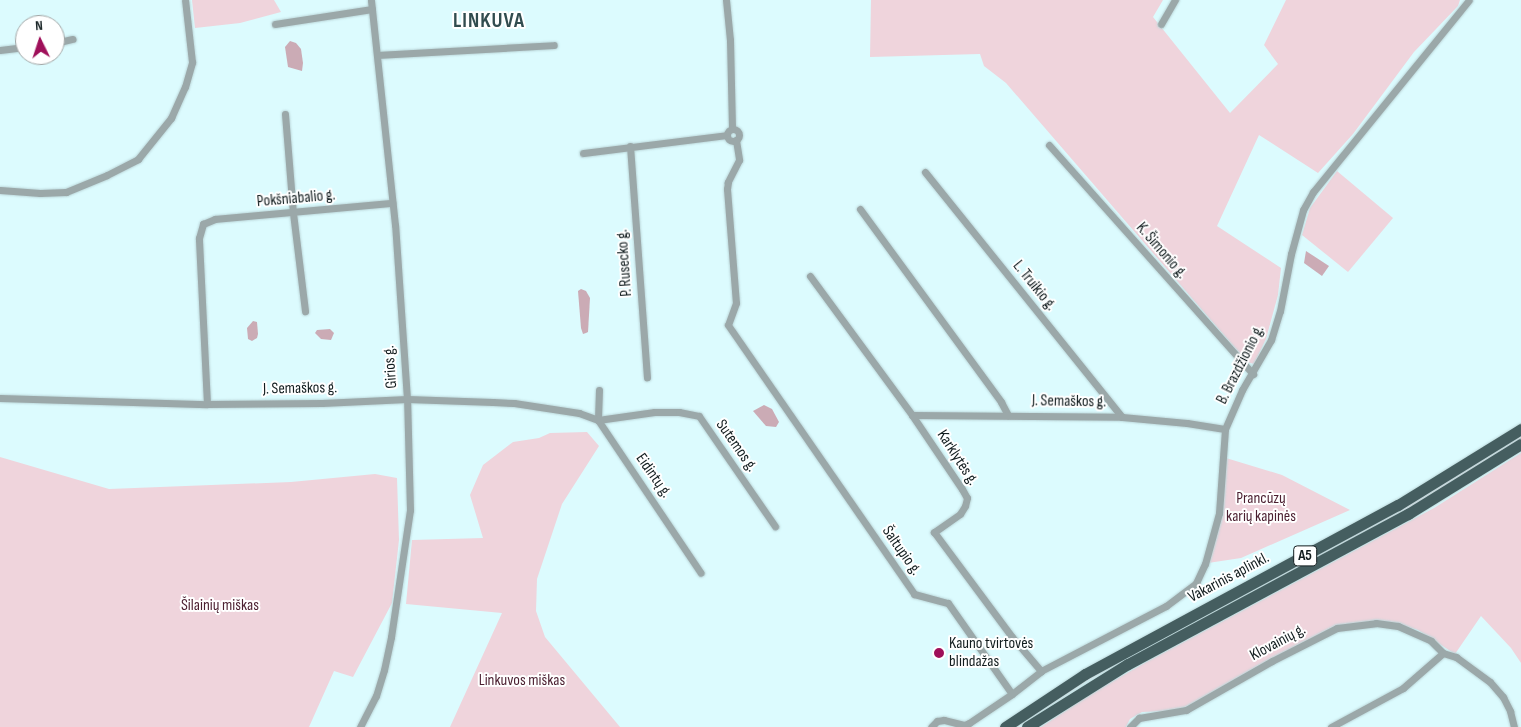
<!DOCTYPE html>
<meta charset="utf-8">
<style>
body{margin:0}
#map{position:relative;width:1521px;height:727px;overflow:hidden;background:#dcfbfe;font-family:"Sofia Sans Condensed",sans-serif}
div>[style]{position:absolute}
.green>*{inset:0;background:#efd4dc}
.water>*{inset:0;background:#cbabb5}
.roads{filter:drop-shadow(0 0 1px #bcd7da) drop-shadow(0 0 1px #bcd7da)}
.minor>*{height:7px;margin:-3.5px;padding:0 3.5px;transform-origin:3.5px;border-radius:3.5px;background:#9ba8a9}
.minor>.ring{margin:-3.5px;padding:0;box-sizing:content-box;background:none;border:7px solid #9ba8a9;border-radius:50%}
.trunk>*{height:11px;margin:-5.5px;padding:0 5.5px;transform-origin:5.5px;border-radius:5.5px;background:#455e60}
.dots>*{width:14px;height:14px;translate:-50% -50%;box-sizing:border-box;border:2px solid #fff;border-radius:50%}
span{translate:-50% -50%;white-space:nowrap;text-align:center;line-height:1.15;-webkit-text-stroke:4px #fff;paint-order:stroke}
.shield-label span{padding:1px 4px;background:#fff;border:1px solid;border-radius:4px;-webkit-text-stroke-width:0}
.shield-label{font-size:15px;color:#121d1f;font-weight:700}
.street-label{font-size:16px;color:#121d1f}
.park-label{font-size:16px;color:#4b1f30}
.poi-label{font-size:16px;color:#121d1f}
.left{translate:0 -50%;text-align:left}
.district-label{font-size:21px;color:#314c4f;font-weight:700;letter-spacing:1px}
.north{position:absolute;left:15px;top:15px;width:50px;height:50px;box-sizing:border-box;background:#fff;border:1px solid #a0a5a5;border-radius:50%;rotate:356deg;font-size:14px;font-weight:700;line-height:20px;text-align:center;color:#121d1f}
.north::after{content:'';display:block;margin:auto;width:18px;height:22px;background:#9f105a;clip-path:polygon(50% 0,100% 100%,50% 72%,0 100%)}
</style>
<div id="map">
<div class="green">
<i style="clip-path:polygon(192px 0,274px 0,281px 12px,240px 23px,195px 28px)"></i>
<i style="clip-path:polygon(871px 0,1163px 0,1153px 17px,1230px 113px,1278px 64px,1264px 45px,1286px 0,1460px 0,1458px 6px,1414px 52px,1353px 134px,1318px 173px,1259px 135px,1217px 226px,1281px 268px,1278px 295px,1266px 339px,1254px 364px,1247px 362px,1006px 83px,984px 66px,980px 54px,870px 57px)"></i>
<i style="clip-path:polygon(1337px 171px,1393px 218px,1348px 272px,1302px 235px,1310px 208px)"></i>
<i style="clip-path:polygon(587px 432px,599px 446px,562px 504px,537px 579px,536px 611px,545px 637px,620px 727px,450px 727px,502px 613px,406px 604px,412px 540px,483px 538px,470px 495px,483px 465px,513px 442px,539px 438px,550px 433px)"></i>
<i style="clip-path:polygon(1521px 435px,1521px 439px,1418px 503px,1088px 680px,1017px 727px,1012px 727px,1087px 677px,1416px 500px)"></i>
<i style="clip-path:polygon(1521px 453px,1521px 663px,1511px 648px,1481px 616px,1455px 654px,1418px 630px,1398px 624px,1338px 626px,1185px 707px,1170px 711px,1142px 712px,1130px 719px,1126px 727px,1041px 727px,1092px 693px,1148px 661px,1434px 508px)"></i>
<i style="clip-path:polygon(0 457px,109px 489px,291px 482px,375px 474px,397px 478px,399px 540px,392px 603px,353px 677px,334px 671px,309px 727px,0 727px)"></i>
<i style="clip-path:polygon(1226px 458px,1282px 475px,1350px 510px,1241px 558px,1208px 563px,1223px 510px)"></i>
</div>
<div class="water">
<i style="clip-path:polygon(290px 41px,296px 43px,301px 49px,303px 63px,302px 71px,288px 67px,285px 47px)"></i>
<i style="clip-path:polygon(1306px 251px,1329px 266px,1322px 276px,1304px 263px)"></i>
<i style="clip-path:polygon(581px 289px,586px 291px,590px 298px,588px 332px,586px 333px,583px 334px,581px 328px,578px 291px)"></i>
<i style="clip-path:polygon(253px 321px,257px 322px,258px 334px,257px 338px,252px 341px,248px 339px,247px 328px)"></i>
<i style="clip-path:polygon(330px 329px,334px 333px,331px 340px,321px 339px,315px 333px,317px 330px)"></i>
<i style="clip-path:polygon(764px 405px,772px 409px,779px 422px,776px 427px,766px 426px,753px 411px)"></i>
</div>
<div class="roads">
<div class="minor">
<i style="left:726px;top:0;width:40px;rotate:84.3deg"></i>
<i style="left:730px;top:40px;width:89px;rotate:88.7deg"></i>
<i style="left:275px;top:24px;width:98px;rotate:-8.8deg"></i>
<i style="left:1161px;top:24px;width:28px;rotate:-60deg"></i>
<i style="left:55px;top:43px;width:18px;rotate:-13deg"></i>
<i style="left:0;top:50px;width:25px;rotate:-7deg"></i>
<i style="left:377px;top:55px;width:177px;rotate:-3.2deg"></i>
<i style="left:285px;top:114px;width:99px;rotate:85.4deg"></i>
<i style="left:293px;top:213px;width:99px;rotate:83deg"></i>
<i class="ring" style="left:727px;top:129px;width:5px;height:5px"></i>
<i style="left:736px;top:140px;width:20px;rotate:81deg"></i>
<i style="left:739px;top:160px;width:25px;rotate:117deg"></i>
<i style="left:728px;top:182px;width:7px;rotate:98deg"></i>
<i style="left:727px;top:189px;width:114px;rotate:85.5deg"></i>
<i style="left:736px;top:303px;width:23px;rotate:110deg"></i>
<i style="left:728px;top:325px;width:327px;rotate:55.3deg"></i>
<i style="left:914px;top:594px;width:35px;rotate:15deg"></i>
<i style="left:948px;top:603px;width:111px;rotate:54.9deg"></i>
<i style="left:1012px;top:694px;width:52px;rotate:146deg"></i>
<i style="left:969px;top:723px;width:5px;rotate:158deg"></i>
<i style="left:964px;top:725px;width:21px;rotate:-166deg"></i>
<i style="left:944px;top:720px;width:7px;rotate:172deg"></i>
<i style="left:937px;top:721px;width:8px;rotate:135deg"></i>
<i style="left:1049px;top:145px;width:307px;rotate:48.3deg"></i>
<i style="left:630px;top:146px;width:232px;rotate:85.8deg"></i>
<i style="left:583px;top:153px;width:145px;rotate:-7.1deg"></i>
<i style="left:925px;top:172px;width:314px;rotate:51.2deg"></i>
<i style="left:0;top:190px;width:40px;rotate:4.3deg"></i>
<i style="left:40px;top:193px;width:26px;rotate:-2deg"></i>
<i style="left:66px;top:192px;width:44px;rotate:-22.5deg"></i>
<i style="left:107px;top:175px;width:35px;rotate:-27deg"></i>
<i style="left:138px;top:159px;width:53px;rotate:-51.2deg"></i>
<i style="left:171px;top:118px;width:34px;rotate:-66deg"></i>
<i style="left:185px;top:87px;width:26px;rotate:-74deg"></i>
<i style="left:192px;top:62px;width:62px;rotate:-96.4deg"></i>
<i style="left:860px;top:209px;width:239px;rotate:53.8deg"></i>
<i style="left:1001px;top:402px;width:15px;rotate:62deg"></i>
<i style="left:810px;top:276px;width:172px;rotate:53.7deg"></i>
<i style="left:912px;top:415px;width:89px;rotate:56deg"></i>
<i style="left:962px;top:489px;width:10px;rotate:61deg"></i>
<i style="left:967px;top:498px;width:8px;rotate:104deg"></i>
<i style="left:965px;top:506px;width:9px;rotate:122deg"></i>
<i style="left:960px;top:514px;width:32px;rotate:145deg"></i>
<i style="left:934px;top:532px;width:131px;rotate:53.4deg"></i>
<i style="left:1012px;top:637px;width:45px;rotate:49.5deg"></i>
<i style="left:599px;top:390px;width:30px;rotate:92deg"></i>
<i style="left:598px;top:420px;width:184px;rotate:56.1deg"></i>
<i style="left:0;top:398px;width:207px;rotate:1.7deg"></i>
<i style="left:207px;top:404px;width:115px;rotate:-0.5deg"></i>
<i style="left:322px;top:403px;width:85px;rotate:-2.7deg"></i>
<i style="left:407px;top:399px;width:86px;rotate:2deg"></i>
<i style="left:493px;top:402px;width:21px;rotate:3deg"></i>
<i style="left:514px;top:403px;width:66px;rotate:8.7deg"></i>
<i style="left:579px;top:413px;width:20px;rotate:20deg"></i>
<i style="left:598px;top:420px;width:57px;rotate:-8.1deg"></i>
<i style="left:654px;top:412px;width:25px"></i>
<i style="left:679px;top:412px;width:20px;rotate:11deg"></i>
<i style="left:699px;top:416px;width:134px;rotate:55.4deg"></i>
<i style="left:207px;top:404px;width:166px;rotate:-92.8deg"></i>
<i style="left:199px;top:238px;width:15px;rotate:-74deg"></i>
<i style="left:203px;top:224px;width:13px;rotate:-23deg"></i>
<i style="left:215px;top:219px;width:178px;rotate:-5.2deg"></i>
<i style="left:912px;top:415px;width:210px;rotate:0.5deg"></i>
<i style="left:1122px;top:417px;width:65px;rotate:5.3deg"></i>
<i style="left:1187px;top:423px;width:38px;rotate:9deg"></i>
<i style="left:1012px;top:694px;width:37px;rotate:-38deg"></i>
<i style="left:1041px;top:671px;width:141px;rotate:-27.5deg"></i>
<i style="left:1166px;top:606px;width:38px;rotate:-37deg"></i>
<i style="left:1196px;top:583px;width:21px;rotate:-65deg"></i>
<i style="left:1205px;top:564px;width:53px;rotate:-74.6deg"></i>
<i style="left:1219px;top:513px;width:84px;rotate:-85.9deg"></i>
<i style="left:1225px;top:429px;width:43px;rotate:-66.4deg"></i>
<i style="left:1242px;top:390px;width:58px;rotate:-59.9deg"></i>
<i style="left:1271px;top:340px;width:30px;rotate:-73deg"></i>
<i style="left:1280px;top:311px;width:58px;rotate:-79.1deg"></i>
<i style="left:1291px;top:254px;width:46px;rotate:-74.7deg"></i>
<i style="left:1303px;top:210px;width:21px;rotate:-61deg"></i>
<i style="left:1313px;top:192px;width:247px;rotate:-50.9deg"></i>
<i style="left:360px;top:727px;width:35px;rotate:-63deg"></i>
<i style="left:376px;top:696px;width:27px;rotate:-73deg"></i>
<i style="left:384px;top:670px;width:34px;rotate:-78deg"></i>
<i style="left:391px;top:637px;width:128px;rotate:-81.5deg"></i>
<i style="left:410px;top:510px;width:111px;rotate:-91.5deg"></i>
<i style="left:407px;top:399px;width:174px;rotate:-93.9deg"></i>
<i style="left:395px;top:225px;width:226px;rotate:-96.1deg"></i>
<i style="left:1130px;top:727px;width:13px;rotate:-45deg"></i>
<i style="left:1139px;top:718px;width:48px;rotate:-9.7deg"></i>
<i style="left:1186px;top:710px;width:99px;rotate:-29.7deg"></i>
<i style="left:1272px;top:661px;width:73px;rotate:-26.9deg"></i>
<i style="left:1337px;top:628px;width:39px;rotate:-7deg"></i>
<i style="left:1376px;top:623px;width:22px;rotate:8deg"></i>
<i style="left:1398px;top:626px;width:36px;rotate:24deg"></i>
<i style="left:1431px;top:641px;width:17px;rotate:45deg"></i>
<i style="left:1443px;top:653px;width:14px;rotate:17deg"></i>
<i style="left:1456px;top:657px;width:42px;rotate:36.3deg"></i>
<i style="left:1490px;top:682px;width:20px;rotate:49deg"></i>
<i style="left:1503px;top:697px;width:16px;rotate:63deg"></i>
<i style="left:1510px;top:711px;width:16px;rotate:76deg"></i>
<i style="left:1331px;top:727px;width:82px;rotate:-28.4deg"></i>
<i style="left:1403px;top:688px;width:53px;rotate:-41.2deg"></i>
</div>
<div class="trunk">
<i style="left:1005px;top:727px;width:96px;rotate:-33.5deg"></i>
<i style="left:1085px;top:674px;width:356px;rotate:-28.4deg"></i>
<i style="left:1398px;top:505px;width:145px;rotate:-31.7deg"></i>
<i style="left:1027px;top:727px;width:119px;rotate:-32deg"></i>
<i style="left:1128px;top:664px;width:318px;rotate:-28.2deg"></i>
<i style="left:1408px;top:514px;width:133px;rotate:-31.8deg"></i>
</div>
</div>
<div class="dots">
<i style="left:939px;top:653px;background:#9f105a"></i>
</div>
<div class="shield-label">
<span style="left:1305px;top:556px">A5</span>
</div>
<div class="street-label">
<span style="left:296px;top:199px;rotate:-5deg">Pokšniabalio g.</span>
<span style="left:1161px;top:251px;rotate:49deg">K. Šimonio g.</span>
<span style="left:625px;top:263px;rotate:-94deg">P. Rusecko g.</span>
<span style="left:1034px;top:286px;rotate:51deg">L. Truikio g.</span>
<span style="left:1241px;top:365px;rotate:-63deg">B. Brazdžionio g.</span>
<span style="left:391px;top:367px;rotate:-94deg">Girios g.</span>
<span style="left:300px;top:389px;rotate:-1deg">J. Semaškos g.</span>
<span style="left:1069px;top:402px;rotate:1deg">J. Semaškos g.</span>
<span style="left:736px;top:446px;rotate:55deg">Sutemos g.</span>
<span style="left:957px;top:458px;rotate:57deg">Karklytės g.</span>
<span style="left:653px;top:476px;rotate:55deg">Eidintų g.</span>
<span style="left:901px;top:551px;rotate:55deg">Šaltupio g.</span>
<span style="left:1229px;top:578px;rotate:-28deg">Vakarinis aplinkl.</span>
<span style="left:1278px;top:643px;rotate:-28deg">Klovainių g.</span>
</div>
<div class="park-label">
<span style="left:1261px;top:508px">Prancūzų<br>karių kapinės</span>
<span style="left:220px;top:606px">Šilainių miškas</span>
<span style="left:522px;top:681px">Linkuvos miškas</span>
</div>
<div class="poi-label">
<span class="left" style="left:949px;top:653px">Kauno tvirtovės<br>blindažas</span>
</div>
<div class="district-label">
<span style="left:489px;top:21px">LINKUVA</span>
</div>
<div class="north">N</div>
</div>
